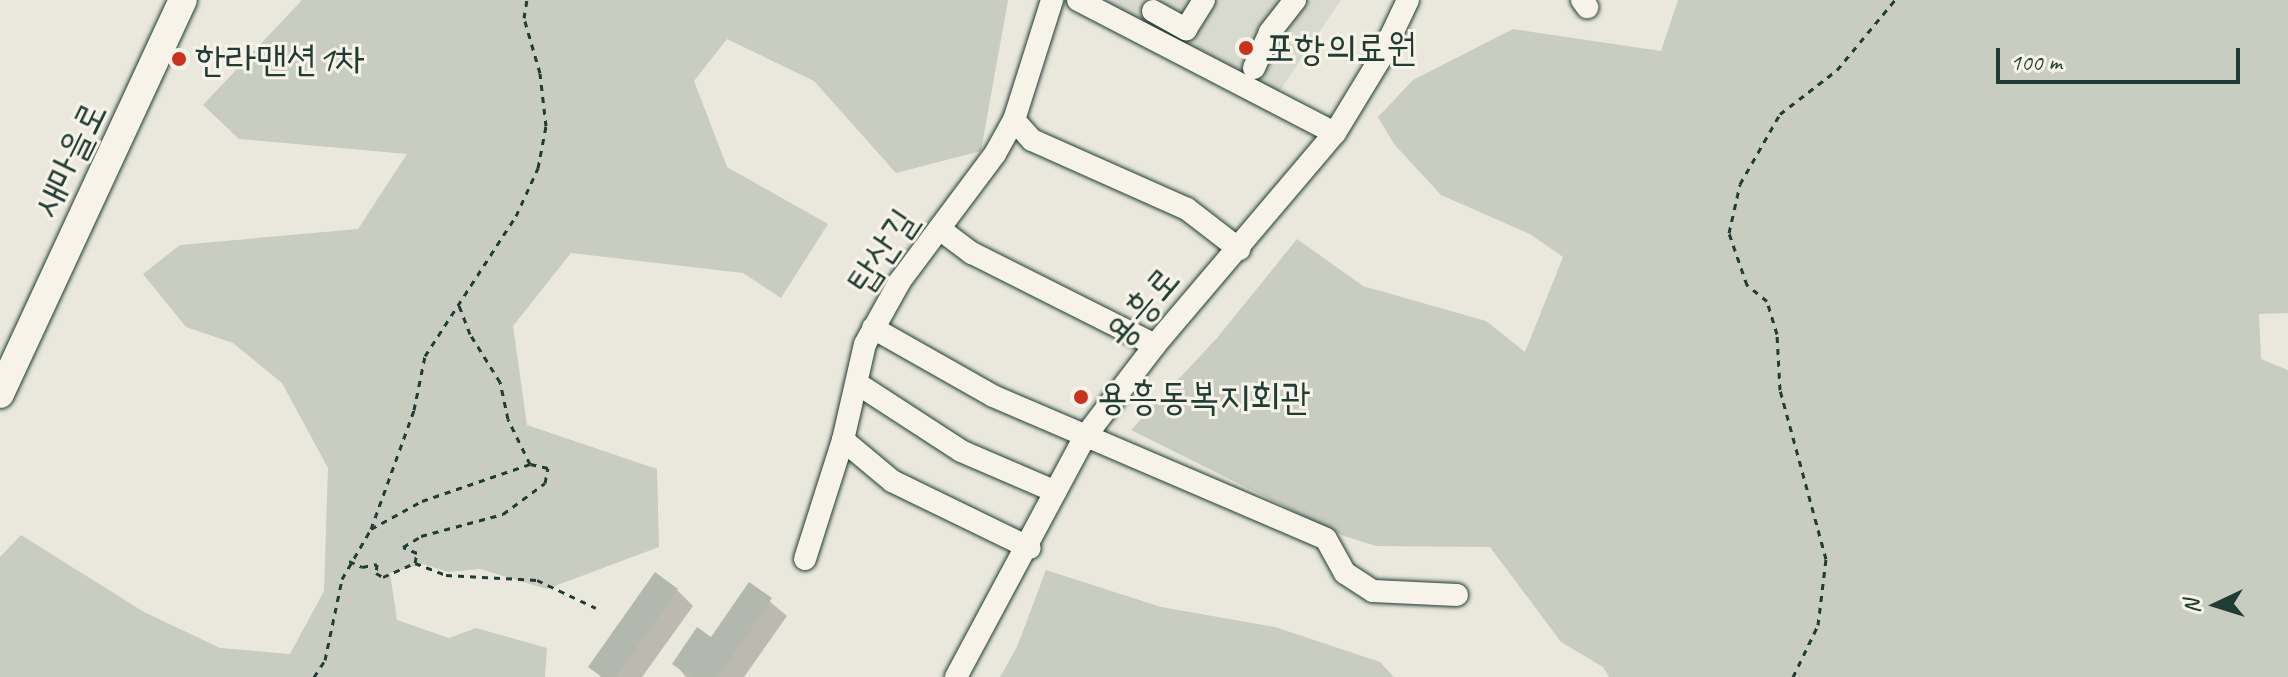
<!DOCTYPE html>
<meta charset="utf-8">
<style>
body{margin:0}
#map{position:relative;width:2288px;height:677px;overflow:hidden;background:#eae8dd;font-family:Caveat,"Poor Story",sans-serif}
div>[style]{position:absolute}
.built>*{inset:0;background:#d9dacf}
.green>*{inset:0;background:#c8ccc1}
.shadow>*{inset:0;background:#0003}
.building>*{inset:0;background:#b2b8ae}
.path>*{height:3px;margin-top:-1.5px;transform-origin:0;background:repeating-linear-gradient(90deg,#1f3d34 0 6px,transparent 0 12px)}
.roads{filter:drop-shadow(0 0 2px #1f3d34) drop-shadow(0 0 2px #1f3d34)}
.minor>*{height:22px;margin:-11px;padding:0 11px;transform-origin:11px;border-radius:11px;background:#f7f3e8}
.major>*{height:28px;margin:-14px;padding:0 14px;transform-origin:14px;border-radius:14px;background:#f7f3e8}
.dots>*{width:22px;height:22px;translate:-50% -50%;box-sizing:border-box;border:4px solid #f7f3e8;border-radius:50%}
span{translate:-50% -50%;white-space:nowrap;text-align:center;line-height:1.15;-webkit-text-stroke:6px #f7f3e8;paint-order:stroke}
.poi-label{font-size:38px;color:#1f3d34}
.left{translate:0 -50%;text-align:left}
.street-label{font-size:38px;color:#1f3d34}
.north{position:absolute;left:2176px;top:565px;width:80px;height:80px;-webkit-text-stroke:6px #f7f3e8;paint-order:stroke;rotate:266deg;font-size:22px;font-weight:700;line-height:32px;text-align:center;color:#1f3d34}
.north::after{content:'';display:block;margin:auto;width:28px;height:36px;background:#1f3d34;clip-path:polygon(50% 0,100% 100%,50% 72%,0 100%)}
.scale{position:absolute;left:1996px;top:48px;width:244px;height:36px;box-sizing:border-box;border:4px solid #1f3d34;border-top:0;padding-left:10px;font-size:24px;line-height:28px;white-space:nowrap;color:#1f3d34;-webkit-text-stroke:6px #f7f3e8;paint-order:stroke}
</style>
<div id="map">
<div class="built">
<i style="clip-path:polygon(1089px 0,1341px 0,1277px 95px)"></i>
</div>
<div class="green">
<i style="clip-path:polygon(302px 0,1008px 0,981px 151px,896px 173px,814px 81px,727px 39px,694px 81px,727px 167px,828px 224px,781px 298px,743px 273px,571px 253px,513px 326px,527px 425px,657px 469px,659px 547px,547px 589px,480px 569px,448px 572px,423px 564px,390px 573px,397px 620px,449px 638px,476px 628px,547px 648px,545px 677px,0 677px,0 557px,21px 535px,144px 612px,220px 648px,290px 654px,324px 591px,328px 468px,282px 383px,233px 343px,186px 327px,143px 274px,180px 245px,358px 229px,407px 154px,239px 139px,203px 105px)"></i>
<i style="clip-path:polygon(1678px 0,2288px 0,2288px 313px,2259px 314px,2261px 359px,2288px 370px,2288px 677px,1609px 677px,1603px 667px,1561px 642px,1490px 547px,1376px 546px,1344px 536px,1131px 430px,1217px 338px,1297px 239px,1363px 286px,1486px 321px,1525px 352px,1563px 257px,1530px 234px,1441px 195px,1394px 144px,1378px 117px,1413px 80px,1513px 29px,1661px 51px)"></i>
<i style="clip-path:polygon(1046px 570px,1161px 607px,1275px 627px,1380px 662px,1394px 677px,1000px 677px,1017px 647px)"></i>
</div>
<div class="shadow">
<i style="clip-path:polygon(750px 585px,787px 616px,744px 677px,686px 677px,674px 663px,711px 640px)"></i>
<i style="clip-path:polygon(677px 590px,693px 606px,642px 677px,601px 677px,590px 666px)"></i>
</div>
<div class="building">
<i style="clip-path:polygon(655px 572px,678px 589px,616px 677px,602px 677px,588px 667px)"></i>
<i style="clip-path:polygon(749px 582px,772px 598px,718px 677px,691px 677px,672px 664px,697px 627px,711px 637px)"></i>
</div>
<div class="path">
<i style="left:371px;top:529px;width:58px;rotate:-28.8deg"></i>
<i style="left:422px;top:501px;width:114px;rotate:-18.9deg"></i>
<i style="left:530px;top:464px;width:50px;rotate:-116.1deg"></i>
<i style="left:508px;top:419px;width:38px;rotate:-102deg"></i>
<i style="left:500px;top:382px;width:57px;rotate:-122deg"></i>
<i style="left:470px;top:334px;width:31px;rotate:-111deg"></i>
<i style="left:349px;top:561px;width:14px;rotate:25deg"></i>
<i style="left:362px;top:567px;width:15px;rotate:-11deg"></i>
<i style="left:377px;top:564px;width:9px;rotate:96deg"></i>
<i style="left:376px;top:573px;width:8px;rotate:30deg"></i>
<i style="left:383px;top:577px;width:35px;rotate:-24deg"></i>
<i style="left:415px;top:563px;width:10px;rotate:-79deg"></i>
<i style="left:417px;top:553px;width:15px;rotate:-157deg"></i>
<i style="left:403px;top:547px;width:21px;rotate:-31deg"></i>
<i style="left:421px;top:536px;width:85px;rotate:-15deg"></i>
<i style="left:503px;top:514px;width:52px;rotate:-36.4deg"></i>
<i style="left:545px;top:483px;width:15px;rotate:-79deg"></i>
<i style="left:548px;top:468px;width:18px;rotate:-167deg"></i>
<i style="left:415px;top:563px;width:33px;rotate:21deg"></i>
<i style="left:446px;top:575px;width:91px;rotate:3.1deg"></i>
<i style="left:537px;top:580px;width:65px;rotate:25.4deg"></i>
<i style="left:314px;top:677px;width:20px;rotate:-57deg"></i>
<i style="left:325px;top:660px;width:83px;rotate:-78.1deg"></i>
<i style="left:342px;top:579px;width:58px;rotate:-59.9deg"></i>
<i style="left:371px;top:529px;width:127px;rotate:-70.1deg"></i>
<i style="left:414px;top:410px;width:55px;rotate:-78.5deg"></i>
<i style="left:425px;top:356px;width:167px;rotate:-57deg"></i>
<i style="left:516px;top:216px;width:53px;rotate:-65.4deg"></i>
<i style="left:538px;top:168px;width:43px;rotate:-79.2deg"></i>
<i style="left:546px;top:126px;width:53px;rotate:-96.5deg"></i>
<i style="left:540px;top:73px;width:57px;rotate:-106.2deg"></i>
<i style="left:524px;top:18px;width:18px;rotate:-81deg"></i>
<i style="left:1793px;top:677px;width:58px;rotate:-64.3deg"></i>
<i style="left:1818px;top:625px;width:66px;rotate:-83.1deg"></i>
<i style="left:1826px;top:559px;width:175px;rotate:-105.2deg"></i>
<i style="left:1780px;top:390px;width:56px;rotate:-93.1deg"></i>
<i style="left:1777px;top:334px;width:34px;rotate:-107deg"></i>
<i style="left:1767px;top:301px;width:26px;rotate:-141deg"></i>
<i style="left:1747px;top:285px;width:55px;rotate:-109.1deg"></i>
<i style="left:1729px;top:233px;width:50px;rotate:-77.3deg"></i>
<i style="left:1740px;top:184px;width:81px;rotate:-60.3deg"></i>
<i style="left:1780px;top:114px;width:72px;rotate:-37.7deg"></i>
<i style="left:1837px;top:70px;width:91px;rotate:-50.4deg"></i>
</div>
<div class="roads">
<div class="minor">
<i style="left:1078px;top:0;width:289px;rotate:27.4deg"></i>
<i style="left:1582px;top:0;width:9px;rotate:54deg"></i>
<i style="left:1153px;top:11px;width:38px;rotate:29deg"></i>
<i style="left:1186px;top:29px;width:34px;rotate:-58deg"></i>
<i style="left:1254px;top:68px;width:39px;rotate:-66deg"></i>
<i style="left:1270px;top:32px;width:41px;rotate:-52deg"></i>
<i style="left:1014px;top:120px;width:27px;rotate:48deg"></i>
<i style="left:1032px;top:140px;width:170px;rotate:24deg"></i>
<i style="left:1187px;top:209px;width:66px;rotate:37.6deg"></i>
<i style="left:941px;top:230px;width:39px;rotate:37deg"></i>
<i style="left:972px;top:253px;width:205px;rotate:26.7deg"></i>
<i style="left:873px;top:328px;width:138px;rotate:29.5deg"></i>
<i style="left:993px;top:396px;width:362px;rotate:23.2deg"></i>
<i style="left:1326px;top:539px;width:39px;rotate:61deg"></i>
<i style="left:1345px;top:573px;width:33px;rotate:33deg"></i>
<i style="left:1373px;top:591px;width:84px;rotate:2.7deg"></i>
<i style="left:858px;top:384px;width:123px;rotate:33deg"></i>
<i style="left:961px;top:451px;width:103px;rotate:23.3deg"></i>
<i style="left:843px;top:440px;width:64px;rotate:39.9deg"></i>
<i style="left:892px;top:481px;width:153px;rotate:25.9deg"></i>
<i style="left:805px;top:559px;width:125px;rotate:-72.3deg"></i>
<i style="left:843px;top:440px;width:98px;rotate:-77.1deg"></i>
<i style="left:865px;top:344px;width:72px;rotate:-60.9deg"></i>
<i style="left:900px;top:281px;width:159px;rotate:-53.2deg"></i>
<i style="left:995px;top:154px;width:39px;rotate:-61deg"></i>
<i style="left:1014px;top:120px;width:126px;rotate:-72.4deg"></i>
<i style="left:956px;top:677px;width:271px;rotate:-61.8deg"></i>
<i style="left:1084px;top:438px;width:117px;rotate:-52.6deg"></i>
<i style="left:1155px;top:345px;width:278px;rotate:-49.7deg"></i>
<i style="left:1335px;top:133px;width:87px;rotate:-58.7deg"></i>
<i style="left:1380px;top:59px;width:65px;rotate:-64.6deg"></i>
</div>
<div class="major">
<i style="left:0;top:394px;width:434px;rotate:-65.1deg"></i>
</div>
</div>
<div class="dots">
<i style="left:1246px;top:48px;background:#c8321e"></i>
<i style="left:179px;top:59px;background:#c8321e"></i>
<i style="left:1081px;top:397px;background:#c8321e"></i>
</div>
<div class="poi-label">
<span class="left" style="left:1264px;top:48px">포항의료원</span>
<span class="left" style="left:195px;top:59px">한라맨션1차</span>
<span class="left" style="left:1097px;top:397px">용흥동복지회관</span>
</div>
<div class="street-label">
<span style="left:69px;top:159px;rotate:-64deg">새마을로</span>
<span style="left:882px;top:251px;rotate:-56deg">탑산길</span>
<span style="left:1142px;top:307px;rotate:-50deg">용흥로</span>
</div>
<div class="north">N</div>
<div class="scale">100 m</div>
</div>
